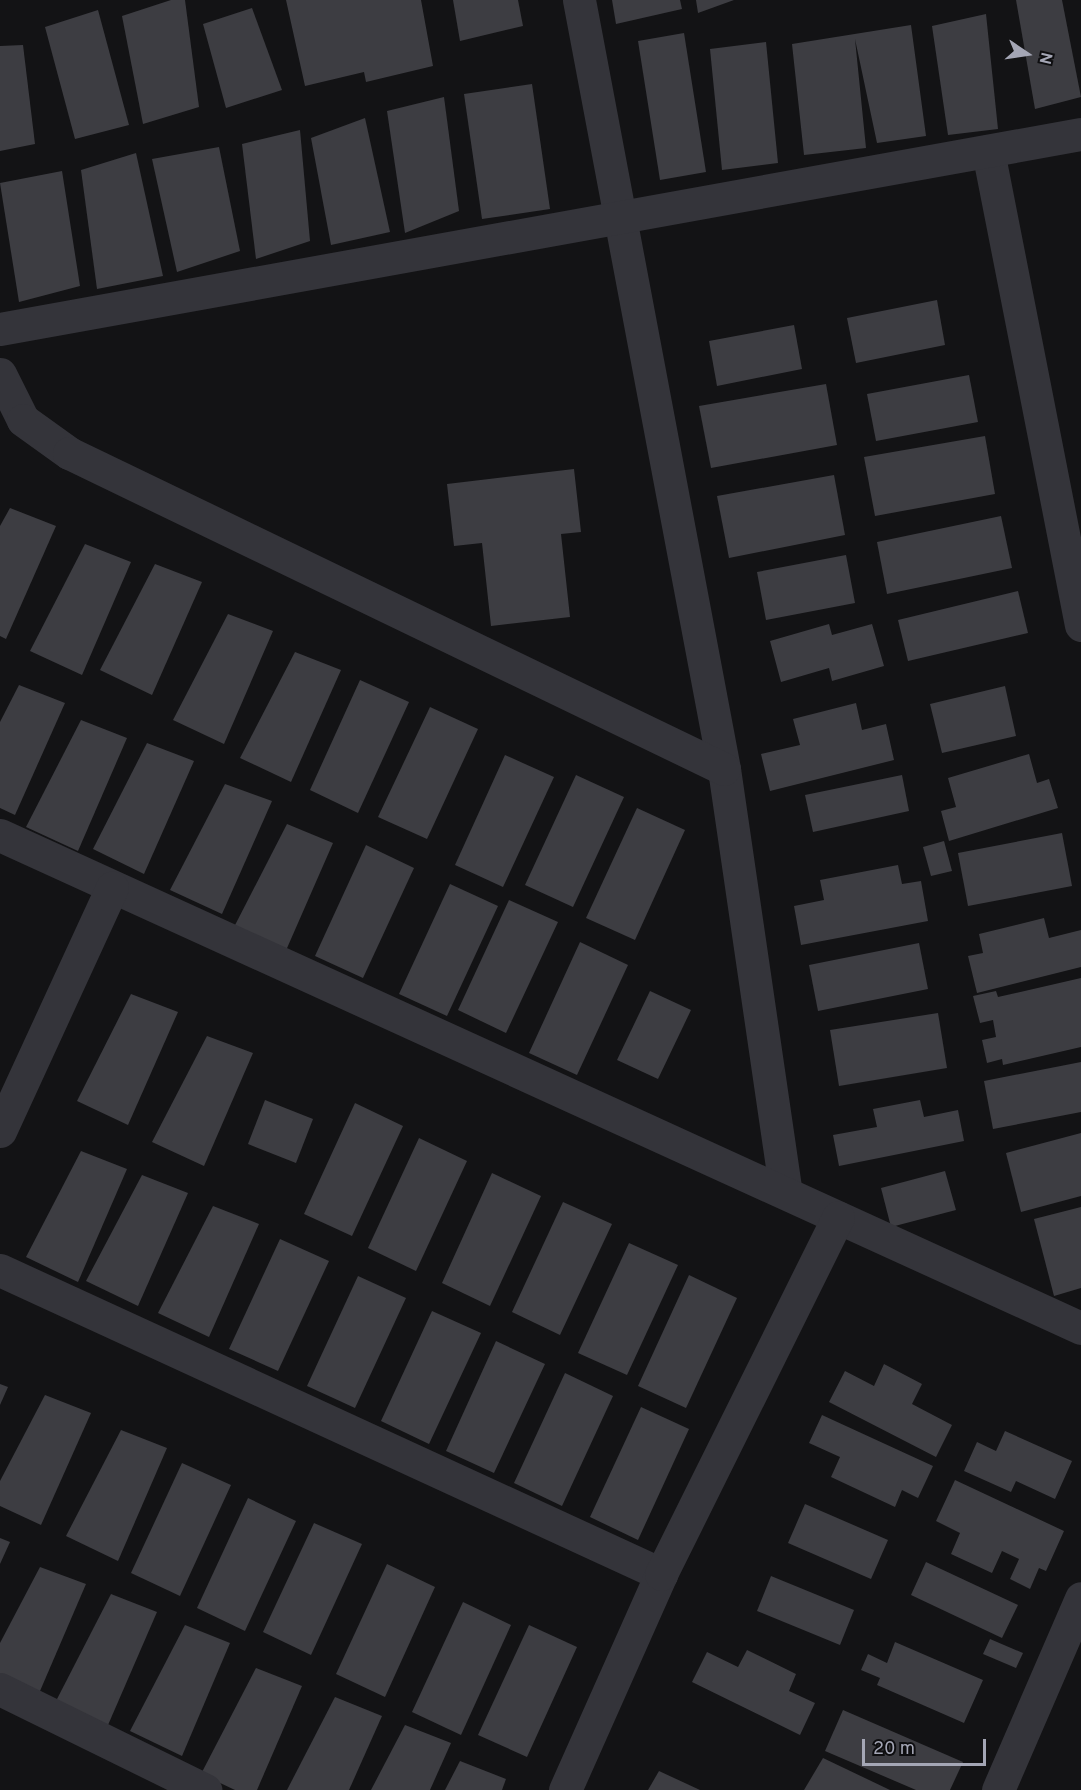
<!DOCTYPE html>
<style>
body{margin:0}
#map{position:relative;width:1081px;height:1790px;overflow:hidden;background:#131315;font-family:Overpass,sans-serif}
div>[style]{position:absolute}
.building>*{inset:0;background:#3d3d42}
.minor>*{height:33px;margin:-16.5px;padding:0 16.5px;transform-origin:16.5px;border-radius:16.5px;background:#34343a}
span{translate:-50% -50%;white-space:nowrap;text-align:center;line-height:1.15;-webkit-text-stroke:4.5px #0e0e10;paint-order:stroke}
.north{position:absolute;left:997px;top:24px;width:60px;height:60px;-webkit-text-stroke:4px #0e0e10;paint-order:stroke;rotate:103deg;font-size:16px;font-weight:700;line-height:24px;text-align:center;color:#a4a6b5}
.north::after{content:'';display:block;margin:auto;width:21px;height:27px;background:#a4a6b5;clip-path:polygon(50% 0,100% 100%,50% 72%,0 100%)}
.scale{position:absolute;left:862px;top:1739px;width:124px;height:27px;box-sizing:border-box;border:3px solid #a4a6b5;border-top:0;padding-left:8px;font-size:18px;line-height:21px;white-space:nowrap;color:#a4a6b5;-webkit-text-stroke:4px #0e0e10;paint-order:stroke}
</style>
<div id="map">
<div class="building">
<i style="clip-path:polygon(171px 0,185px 0,199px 107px,143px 124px,122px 16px)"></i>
<i style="clip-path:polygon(286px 0,421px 0,433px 66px,366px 82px,364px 72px,305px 86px)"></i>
<i style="clip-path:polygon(453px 0,518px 0,523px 26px,460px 41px)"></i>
<i style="clip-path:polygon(612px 0,680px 0,682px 9px,616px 24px)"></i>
<i style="clip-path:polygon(696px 0,734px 0,698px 13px)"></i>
<i style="clip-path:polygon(1016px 0,1062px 0,1081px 97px,1035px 109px)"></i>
<i style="clip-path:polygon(252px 8px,282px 90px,226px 108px,203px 24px)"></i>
<i style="clip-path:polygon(98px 10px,129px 125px,75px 139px,45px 27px)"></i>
<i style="clip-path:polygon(986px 14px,998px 129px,948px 135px,932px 26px)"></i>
<i style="clip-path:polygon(911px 25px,926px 136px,877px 143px,855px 39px,866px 148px,804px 155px,792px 44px)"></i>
<i style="clip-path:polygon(684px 33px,706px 172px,660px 180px,638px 41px)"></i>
<i style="clip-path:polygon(766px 42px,778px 163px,722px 170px,710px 49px)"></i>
<i style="clip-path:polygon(23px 45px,35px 144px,0 151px,0 46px)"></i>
<i style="clip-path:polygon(532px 84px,550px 209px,482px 219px,464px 94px)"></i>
<i style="clip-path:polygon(444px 97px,459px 211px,405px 233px,387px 111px)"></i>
<i style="clip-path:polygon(365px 118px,390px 232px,331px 245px,311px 138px)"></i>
<i style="clip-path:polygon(300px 130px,310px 241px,256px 259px,242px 144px)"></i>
<i style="clip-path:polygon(219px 147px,240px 251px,177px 272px,152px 159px)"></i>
<i style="clip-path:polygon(136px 153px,163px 276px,97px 289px,81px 170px)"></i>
<i style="clip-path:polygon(62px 171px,80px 286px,19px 302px,0 183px)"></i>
<i style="clip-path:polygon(937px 300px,945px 345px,856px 363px,847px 318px)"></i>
<i style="clip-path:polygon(794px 325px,802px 369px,717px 386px,709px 341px)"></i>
<i style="clip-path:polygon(969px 375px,978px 422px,876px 441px,867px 394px)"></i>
<i style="clip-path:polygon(826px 384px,837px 445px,711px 468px,699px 406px)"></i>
<i style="clip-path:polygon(985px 436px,995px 494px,875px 516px,864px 457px)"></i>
<i style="clip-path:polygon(574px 469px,581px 532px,561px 534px,570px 617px,491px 626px,482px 543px,454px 546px,447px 484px)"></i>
<i style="clip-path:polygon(834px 475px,845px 535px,729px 558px,717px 496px)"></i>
<i style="clip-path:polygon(10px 508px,56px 526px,6px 639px,0 636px,0 526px)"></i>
<i style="clip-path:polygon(1001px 516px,1012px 568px,887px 594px,877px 542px)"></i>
<i style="clip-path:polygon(85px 544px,131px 562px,82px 675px,30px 651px)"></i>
<i style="clip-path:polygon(846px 555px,855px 603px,766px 620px,757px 572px)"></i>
<i style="clip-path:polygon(155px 564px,202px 582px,152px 695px,100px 670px)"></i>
<i style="clip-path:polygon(1018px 591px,1028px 633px,908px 661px,898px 620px)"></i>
<i style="clip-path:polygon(228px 614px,273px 631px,224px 744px,173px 720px)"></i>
<i style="clip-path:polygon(829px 624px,832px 635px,872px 624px,884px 666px,832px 681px,829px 668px,781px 682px,770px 641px)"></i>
<i style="clip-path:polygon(295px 652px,341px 670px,291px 782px,240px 758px)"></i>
<i style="clip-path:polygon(360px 680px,409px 702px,358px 813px,310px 790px)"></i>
<i style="clip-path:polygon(19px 685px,65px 703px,15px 815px,0 808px,0 722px)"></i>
<i style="clip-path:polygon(1005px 686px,1016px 736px,942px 753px,930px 704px)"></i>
<i style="clip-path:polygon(856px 703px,862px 730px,886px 724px,894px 760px,770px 791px,761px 754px,800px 745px,793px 719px)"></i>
<i style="clip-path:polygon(430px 707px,478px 729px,427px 839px,378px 817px)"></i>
<i style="clip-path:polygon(81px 720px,127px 738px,78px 851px,26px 827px)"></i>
<i style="clip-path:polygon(147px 743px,194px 761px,144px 874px,93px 849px)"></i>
<i style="clip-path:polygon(1029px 754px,1037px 783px,1049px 779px,1058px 808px,949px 841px,941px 811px,956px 807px,948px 778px)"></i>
<i style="clip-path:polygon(505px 755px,554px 777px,503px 887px,455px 865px)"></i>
<i style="clip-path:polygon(576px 775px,624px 797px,573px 907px,525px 885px)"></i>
<i style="clip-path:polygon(902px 775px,909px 811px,813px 832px,805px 795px)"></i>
<i style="clip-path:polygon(225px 784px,272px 801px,222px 914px,170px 890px)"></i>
<i style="clip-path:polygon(637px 808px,685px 830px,635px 940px,586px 918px)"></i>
<i style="clip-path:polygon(287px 824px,333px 843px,284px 955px,232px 931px)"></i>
<i style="clip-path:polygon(1062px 833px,1072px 886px,968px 906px,958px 853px)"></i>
<i style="clip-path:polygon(944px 841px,952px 871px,931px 876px,923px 847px)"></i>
<i style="clip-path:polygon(366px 845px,414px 868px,363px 978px,315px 956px)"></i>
<i style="clip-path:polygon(898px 865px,902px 884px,921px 881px,928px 921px,801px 945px,794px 906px,824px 900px,820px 880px)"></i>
<i style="clip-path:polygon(450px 884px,498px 906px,447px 1016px,399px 994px)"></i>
<i style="clip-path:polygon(509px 900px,558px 922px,506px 1033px,458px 1010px)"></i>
<i style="clip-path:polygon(1044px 918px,1049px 938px,1081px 930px,1081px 967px,977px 993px,968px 956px,983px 953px,979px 934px)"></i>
<i style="clip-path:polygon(580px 942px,628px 965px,577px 1075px,529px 1053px)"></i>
<i style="clip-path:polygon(919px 943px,928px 989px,818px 1011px,809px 965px)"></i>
<i style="clip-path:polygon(1081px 978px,1081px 1047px,1003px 1065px,1002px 1059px,987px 1063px,982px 1040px,996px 1037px,993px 1020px,980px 1023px,973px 996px,996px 991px,998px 997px)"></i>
<i style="clip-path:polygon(650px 991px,691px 1010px,658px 1079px,617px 1060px)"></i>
<i style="clip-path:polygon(131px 994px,178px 1012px,128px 1125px,77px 1101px)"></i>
<i style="clip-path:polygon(938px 1013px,947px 1068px,839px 1086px,830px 1030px)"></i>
<i style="clip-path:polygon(207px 1036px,253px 1053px,204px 1166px,152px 1142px)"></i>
<i style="clip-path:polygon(1081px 1062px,1081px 1112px,993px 1129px,984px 1081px)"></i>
<i style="clip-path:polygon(265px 1100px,313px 1119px,296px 1163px,248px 1144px)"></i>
<i style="clip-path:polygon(920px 1100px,924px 1117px,958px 1110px,964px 1141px,839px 1166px,833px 1135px,877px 1127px,873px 1109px)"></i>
<i style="clip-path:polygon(355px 1103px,403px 1126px,352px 1236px,304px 1214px)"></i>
<i style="clip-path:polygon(1081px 1133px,1081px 1196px,1021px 1212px,1006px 1153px)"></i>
<i style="clip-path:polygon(419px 1138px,467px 1161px,416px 1271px,368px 1248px)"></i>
<i style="clip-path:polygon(81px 1151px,127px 1169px,78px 1282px,26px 1257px)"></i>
<i style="clip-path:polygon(945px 1171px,956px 1210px,891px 1227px,881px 1188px)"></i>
<i style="clip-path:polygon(492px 1173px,541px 1196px,490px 1306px,442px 1283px)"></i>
<i style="clip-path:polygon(142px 1175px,188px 1193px,138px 1306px,86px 1281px)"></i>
<i style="clip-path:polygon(563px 1202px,612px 1224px,560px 1335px,512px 1312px)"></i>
<i style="clip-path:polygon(213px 1206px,259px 1224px,209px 1337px,158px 1313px)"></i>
<i style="clip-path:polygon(1081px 1207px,1081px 1288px,1054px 1296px,1034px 1219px)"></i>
<i style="clip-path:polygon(280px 1239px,329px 1261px,278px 1371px,229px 1349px)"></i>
<i style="clip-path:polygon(629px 1243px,678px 1265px,627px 1375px,578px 1353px)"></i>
<i style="clip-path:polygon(689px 1275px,737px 1298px,686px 1408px,638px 1386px)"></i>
<i style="clip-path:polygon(358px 1276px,406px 1298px,355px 1408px,307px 1386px)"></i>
<i style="clip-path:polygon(432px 1311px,481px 1333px,429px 1444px,381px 1421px)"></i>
<i style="clip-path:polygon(496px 1341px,545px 1364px,494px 1473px,446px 1451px)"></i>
<i style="clip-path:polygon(884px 1364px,922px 1384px,912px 1404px,952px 1425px,936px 1457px,829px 1402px,845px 1371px,874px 1386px)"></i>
<i style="clip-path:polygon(565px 1373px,613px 1396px,562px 1506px,514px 1483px)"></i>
<i style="clip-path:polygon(0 1384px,8px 1387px,0 1405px)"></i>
<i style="clip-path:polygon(45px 1395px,91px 1413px,41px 1525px,0 1506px,0 1481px)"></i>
<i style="clip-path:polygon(641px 1407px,689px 1429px,638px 1540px,590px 1517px)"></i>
<i style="clip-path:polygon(822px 1415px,933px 1466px,918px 1498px,902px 1490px,895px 1507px,831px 1477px,840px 1457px,809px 1443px)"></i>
<i style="clip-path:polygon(121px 1430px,167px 1448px,118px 1561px,66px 1536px)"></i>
<i style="clip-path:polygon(1005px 1431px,1072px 1461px,1055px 1499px,1016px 1481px,1011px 1492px,964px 1471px,977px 1442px,996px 1451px)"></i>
<i style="clip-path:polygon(182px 1463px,231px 1485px,180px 1596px,131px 1573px)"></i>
<i style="clip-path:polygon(955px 1480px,1064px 1531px,1046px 1571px,1039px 1568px,1030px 1589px,1010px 1579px,1019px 1559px,1002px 1551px,992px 1573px,951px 1554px,960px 1533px,936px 1521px)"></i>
<i style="clip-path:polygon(248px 1498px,296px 1521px,245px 1631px,197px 1608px)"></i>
<i style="clip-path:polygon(805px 1504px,888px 1540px,871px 1579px,788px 1543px)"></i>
<i style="clip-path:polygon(314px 1523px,362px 1544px,311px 1655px,263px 1632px)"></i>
<i style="clip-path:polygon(0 1538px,10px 1542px,0 1564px)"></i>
<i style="clip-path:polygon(926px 1562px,1018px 1605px,1002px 1638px,911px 1595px)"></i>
<i style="clip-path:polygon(387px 1564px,435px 1587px,385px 1697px,336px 1674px)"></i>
<i style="clip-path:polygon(40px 1567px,86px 1584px,37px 1698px,0 1680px,0 1643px)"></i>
<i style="clip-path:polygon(771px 1576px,854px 1610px,840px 1645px,757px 1611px)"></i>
<i style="clip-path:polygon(111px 1594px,157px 1612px,108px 1725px,56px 1701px)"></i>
<i style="clip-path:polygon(463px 1602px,511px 1625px,461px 1735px,412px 1712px)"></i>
<i style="clip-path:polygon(185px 1625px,230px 1643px,182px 1756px,130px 1731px)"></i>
<i style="clip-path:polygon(529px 1625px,577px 1647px,527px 1757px,478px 1735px)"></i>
<i style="clip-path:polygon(990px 1639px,1023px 1653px,1016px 1668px,983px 1654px)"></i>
<i style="clip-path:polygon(895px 1642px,983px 1680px,964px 1723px,877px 1685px,880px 1678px,861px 1670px,868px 1654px,887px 1663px)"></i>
<i style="clip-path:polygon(747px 1650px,796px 1674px,789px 1691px,815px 1703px,800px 1735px,692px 1682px,707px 1652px,738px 1667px)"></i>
<i style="clip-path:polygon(256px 1668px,302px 1686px,257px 1790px,235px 1790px,201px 1774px)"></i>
<i style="clip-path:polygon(335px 1697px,382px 1716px,349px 1790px,287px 1790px)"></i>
<i style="clip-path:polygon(843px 1710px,963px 1762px,950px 1790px,916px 1790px,825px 1751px)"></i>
<i style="clip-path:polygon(405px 1725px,451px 1743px,430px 1790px,371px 1790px)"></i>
<i style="clip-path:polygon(823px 1758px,890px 1790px,804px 1790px)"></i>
<i style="clip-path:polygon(460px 1761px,506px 1779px,502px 1790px,445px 1790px)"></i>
<i style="clip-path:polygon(659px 1771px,700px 1790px,648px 1790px)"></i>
</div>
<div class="minor">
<i style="left:579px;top:0;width:783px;rotate:79.32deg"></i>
<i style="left:724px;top:769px;width:428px;rotate:81.7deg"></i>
<i style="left:988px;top:151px;width:483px;rotate:78.9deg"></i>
<i style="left:0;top:329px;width:1098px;rotate:-10.23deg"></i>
<i style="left:0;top:374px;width:51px;rotate:63.4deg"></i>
<i style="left:23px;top:420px;width:57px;rotate:35.7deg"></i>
<i style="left:69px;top:453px;width:727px;rotate:25.75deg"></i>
<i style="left:0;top:835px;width:1188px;rotate:24.52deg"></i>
<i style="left:0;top:1131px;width:268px;rotate:-65.3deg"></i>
<i style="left:0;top:1270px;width:728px;rotate:24.7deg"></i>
<i style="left:0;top:1689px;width:229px;rotate:26.2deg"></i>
<i style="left:565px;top:1790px;width:236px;rotate:-66deg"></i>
<i style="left:661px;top:1574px;width:398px;rotate:-63.6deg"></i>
<i style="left:998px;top:1790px;width:209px;rotate:-66.6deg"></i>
</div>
<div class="north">N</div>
<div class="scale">20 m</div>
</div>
